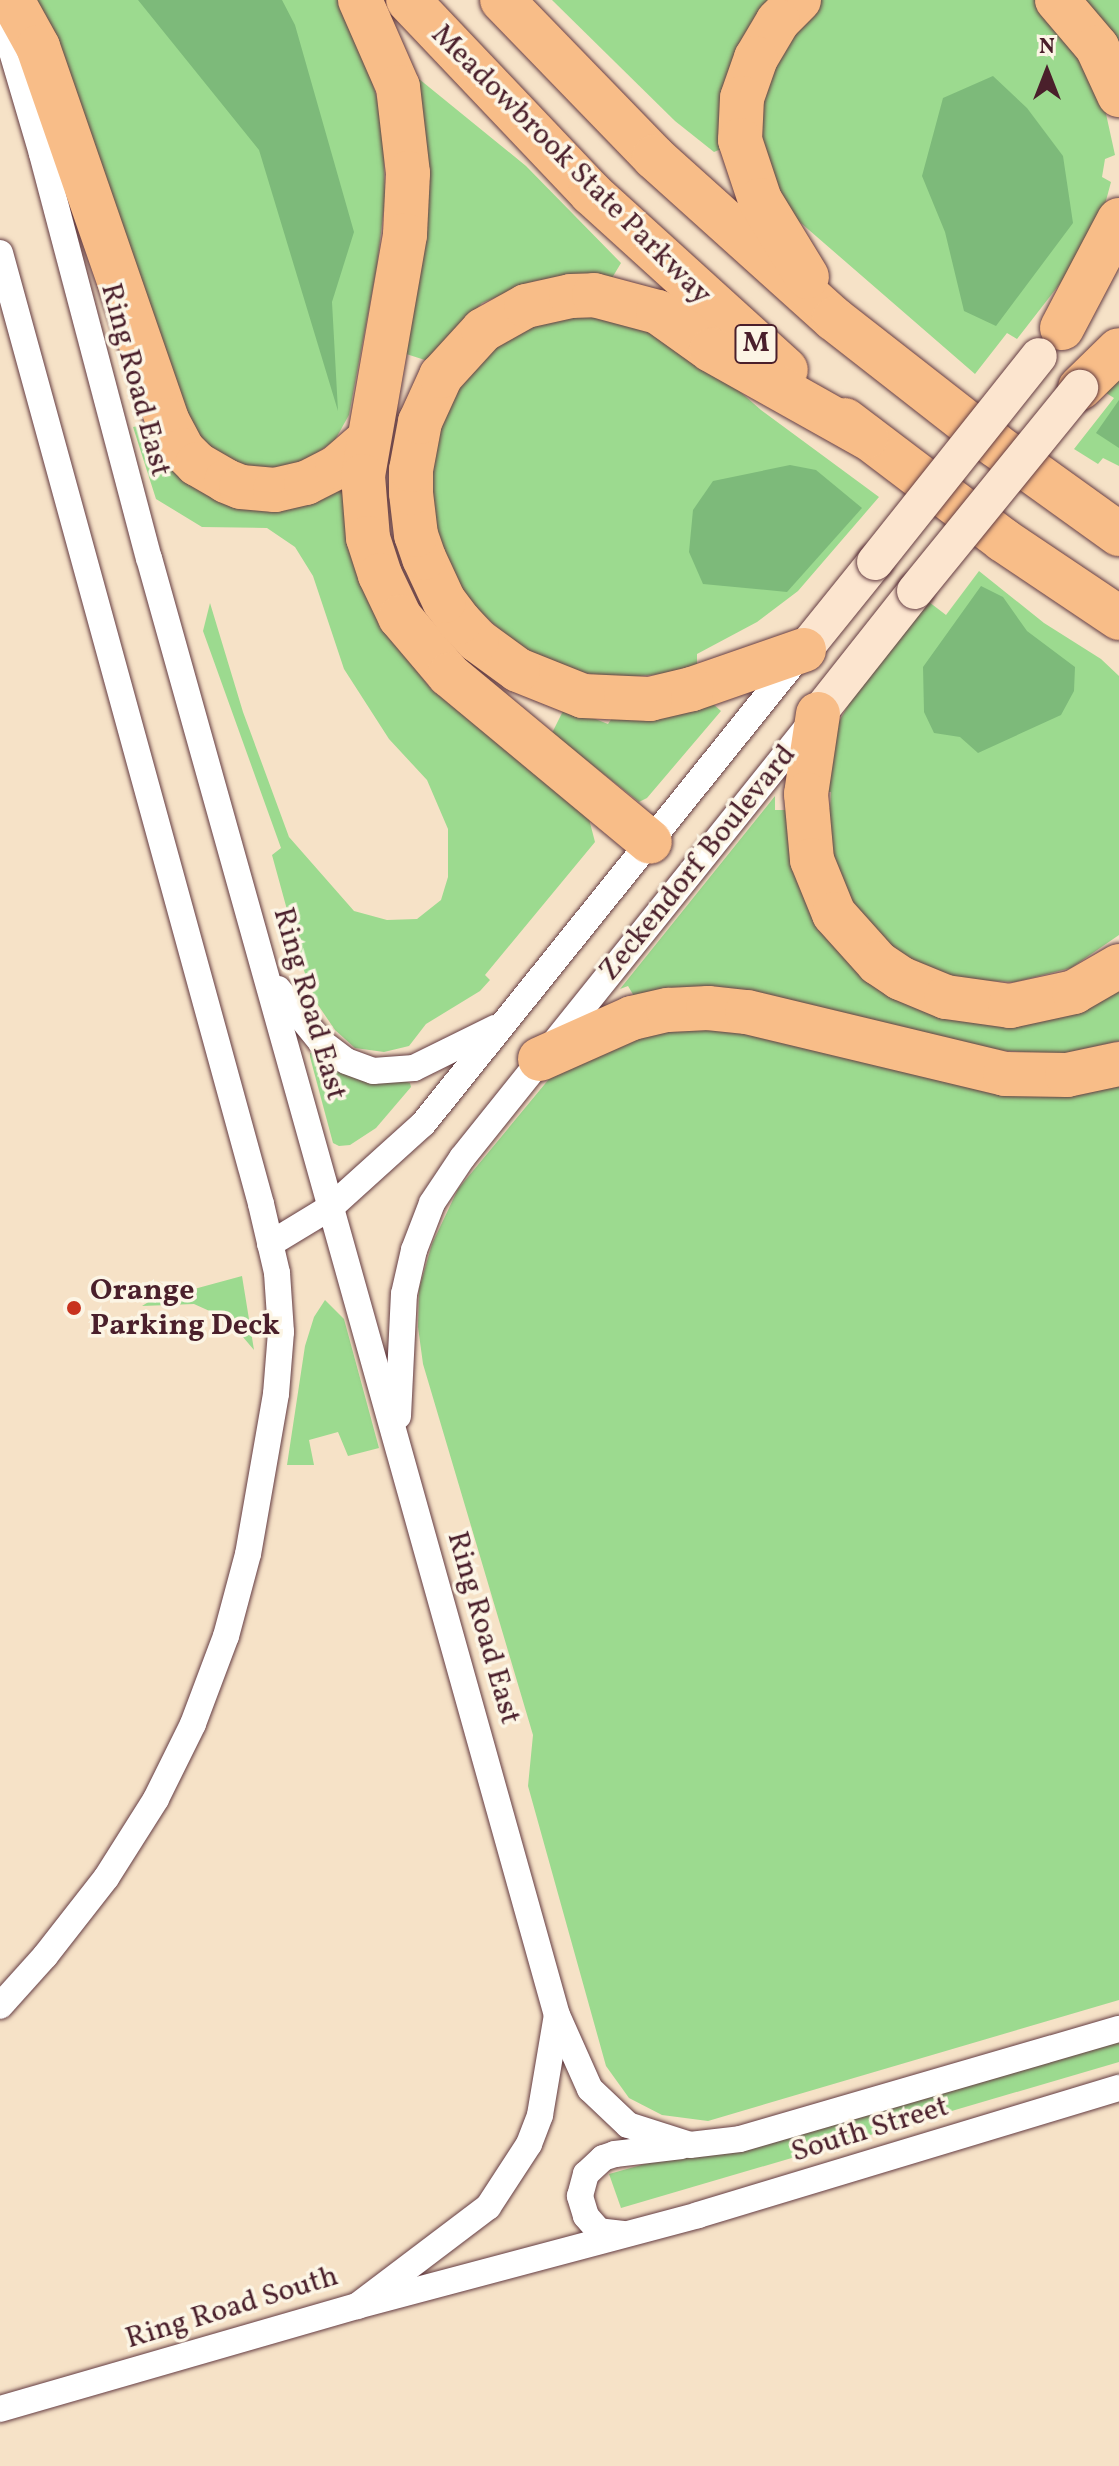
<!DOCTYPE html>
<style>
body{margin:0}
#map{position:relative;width:1119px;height:2466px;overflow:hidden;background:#f6e2c7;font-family:Vollkorn,serif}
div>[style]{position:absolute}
.green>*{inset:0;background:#9cda8f}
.forest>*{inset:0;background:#7dba7a}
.roads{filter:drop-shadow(0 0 2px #643c42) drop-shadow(0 0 2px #643c42)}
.minor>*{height:26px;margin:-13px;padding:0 13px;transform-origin:13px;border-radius:13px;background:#fff}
.secondary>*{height:36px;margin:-18px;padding:0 18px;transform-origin:18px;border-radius:18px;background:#fce5cf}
.motorway>*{height:44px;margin:-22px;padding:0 22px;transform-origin:22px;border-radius:22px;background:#f8bd88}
.bridges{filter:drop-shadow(0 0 2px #643c42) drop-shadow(0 0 2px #643c42)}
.secondary-bridge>*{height:36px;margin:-18px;padding:0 18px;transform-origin:18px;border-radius:18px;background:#fce5cf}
.dots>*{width:22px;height:22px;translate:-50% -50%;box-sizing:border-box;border:4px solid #fcf5e5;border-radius:50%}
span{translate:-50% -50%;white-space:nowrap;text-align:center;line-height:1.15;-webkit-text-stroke:7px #fcf5e5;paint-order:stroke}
.shield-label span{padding:2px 6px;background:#fcf5e5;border:2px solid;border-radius:6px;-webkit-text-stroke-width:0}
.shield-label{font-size:28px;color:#4a1f2b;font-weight:700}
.street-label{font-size:30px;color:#4a1f2b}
.poi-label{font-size:30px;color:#4a1f2b;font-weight:700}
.left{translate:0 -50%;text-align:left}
.north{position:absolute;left:1007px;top:32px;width:80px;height:80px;-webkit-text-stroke:6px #fcf5e5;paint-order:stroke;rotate:0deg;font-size:22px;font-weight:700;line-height:32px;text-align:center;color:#4a1f2b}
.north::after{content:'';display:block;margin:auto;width:28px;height:36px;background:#4a1f2b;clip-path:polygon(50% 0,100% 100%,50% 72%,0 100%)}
</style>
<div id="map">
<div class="green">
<i style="clip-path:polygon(36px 0,339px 0,361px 44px,383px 119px,385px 199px,377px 266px,349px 415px,335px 440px,309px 459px,278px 471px,244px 470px,191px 434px)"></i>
<i style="clip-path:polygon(552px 0,769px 0,726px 147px,714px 152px,675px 121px)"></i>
<i style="clip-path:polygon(818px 0,1036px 0,1101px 91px,1115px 155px,1105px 159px,1102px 177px,1111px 182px,1104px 208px,1076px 263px,1017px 339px,1007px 333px,975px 374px,794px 217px,762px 168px,755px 111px,767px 61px)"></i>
<i style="clip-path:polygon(1084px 0,1119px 0,1119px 48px)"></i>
<i style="clip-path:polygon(408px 70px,526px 166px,621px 263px,612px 278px,583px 275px,535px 281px,482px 303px,428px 361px,397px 351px)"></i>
<i style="clip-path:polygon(562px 307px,666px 327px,761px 410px,879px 497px,798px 591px,757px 622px,697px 654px,697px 665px,662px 674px,617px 678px,573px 671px,518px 646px,469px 602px,439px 551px,424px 491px,428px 439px,477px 351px)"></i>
<i style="clip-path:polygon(1119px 365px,1119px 466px,1103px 458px,1098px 464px,1074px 449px,1114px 398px,1100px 389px)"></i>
<i style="clip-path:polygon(153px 423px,169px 455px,341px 481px,385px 630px,431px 689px,588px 815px,595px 842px,485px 975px,490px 980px,480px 991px,426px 1024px,409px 1046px,384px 1052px,355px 1048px,335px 1030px,316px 1002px,303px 968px,272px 855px,281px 848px,203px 631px,210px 603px,243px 712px,289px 837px,354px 911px,387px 920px,417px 919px,441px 900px,448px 877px,448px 829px,427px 780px,389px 739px,344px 669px,313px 576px,295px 547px,267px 528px,202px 527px,156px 499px,133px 427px)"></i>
<i style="clip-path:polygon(979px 571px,1044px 623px,1101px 659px,1119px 676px,1119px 935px,1071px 968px,1015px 982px,947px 979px,894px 955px,853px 913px,818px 810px,830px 808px,831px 792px,819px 792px,837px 725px,854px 695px,929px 602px,946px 615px)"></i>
<i style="clip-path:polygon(713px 704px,721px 711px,647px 798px,639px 802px,552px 733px,565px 707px,608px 724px,616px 712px)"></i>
<i style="clip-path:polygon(775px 796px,775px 810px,788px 810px,789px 841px,929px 1003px,1119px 974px,1119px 1041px,1061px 1054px,992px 1050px,634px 996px,628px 986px,620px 989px)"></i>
<i style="clip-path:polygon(672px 1020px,1119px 1073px,1119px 2000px,708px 2121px,662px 2115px,629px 2098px,606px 2066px,528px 1786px,533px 1735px,423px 1364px,418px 1327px,419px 1289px,432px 1244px,458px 1189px,549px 1079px)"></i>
<i style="clip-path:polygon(315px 1052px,410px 1083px,411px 1087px,376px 1128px,350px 1145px,339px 1146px,333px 1143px,310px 1057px,310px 1053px)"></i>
<i style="clip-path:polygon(242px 1276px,254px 1350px,237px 1330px,214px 1313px,194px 1304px,142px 1306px,150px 1301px)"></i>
<i style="clip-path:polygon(325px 1300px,344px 1319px,379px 1448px,348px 1456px,338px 1432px,309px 1440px,314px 1465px,287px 1465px,305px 1346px,314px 1317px)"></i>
<i style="clip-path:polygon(1119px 2032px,1119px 2062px,621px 2208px,609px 2174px)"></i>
</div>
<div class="forest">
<i style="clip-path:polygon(138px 0,282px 0,295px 25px,354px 232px,332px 302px,338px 411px,259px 150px)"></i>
<i style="clip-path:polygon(993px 76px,1027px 108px,1063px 156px,1073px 223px,996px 326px,964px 311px,945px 232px,922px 176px,943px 98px)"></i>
<i style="clip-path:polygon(1119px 400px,1119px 448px,1096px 433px)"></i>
<i style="clip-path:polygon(790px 465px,816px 470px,862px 508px,787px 592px,703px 584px,689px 552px,693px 510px,713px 481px)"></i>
<i style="clip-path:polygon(981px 586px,1003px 597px,1027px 631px,1075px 667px,1074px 691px,1061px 715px,978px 753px,960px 737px,934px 733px,924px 712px,923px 667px)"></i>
</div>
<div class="roads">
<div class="minor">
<i style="left:0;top:11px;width:149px;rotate:73.6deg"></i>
<i style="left:42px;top:154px;width:418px;rotate:75.2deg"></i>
<i style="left:149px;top:558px;width:1513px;rotate:74.36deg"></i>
<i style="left:557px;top:2015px;width:81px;rotate:66deg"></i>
<i style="left:590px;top:2089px;width:52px;rotate:43.5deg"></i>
<i style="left:628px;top:2125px;width:65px;rotate:17.9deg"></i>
<i style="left:690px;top:2145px;width:50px;rotate:-6.8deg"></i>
<i style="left:740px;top:2139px;width:395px;rotate:-16.2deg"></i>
<i style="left:0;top:253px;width:986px;rotate:74.65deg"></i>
<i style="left:261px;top:1204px;width:71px;rotate:76.9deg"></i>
<i style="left:277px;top:1273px;width:59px;rotate:86.1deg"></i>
<i style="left:281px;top:1332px;width:62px;rotate:94.6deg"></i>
<i style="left:276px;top:1394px;width:162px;rotate:99.9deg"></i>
<i style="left:248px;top:1554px;width:85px;rotate:105deg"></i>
<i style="left:226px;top:1636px;width:94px;rotate:110.6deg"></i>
<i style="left:193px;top:1724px;width:84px;rotate:116.3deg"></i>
<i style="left:156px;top:1799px;width:93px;rotate:122.3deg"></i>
<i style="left:106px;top:1878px;width:99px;rotate:128deg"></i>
<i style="left:45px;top:1956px;width:67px;rotate:132deg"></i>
<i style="left:278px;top:989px;width:68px;rotate:50.9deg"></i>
<i style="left:321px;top:1042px;width:31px;rotate:37deg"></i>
<i style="left:346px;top:1061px;width:29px;rotate:20deg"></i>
<i style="left:373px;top:1071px;width:41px;rotate:-4.2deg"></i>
<i style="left:414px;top:1068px;width:90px;rotate:-26.3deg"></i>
<i style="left:270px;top:1244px;width:71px;rotate:-31.2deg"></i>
<i style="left:331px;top:1207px;width:124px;rotate:-42.1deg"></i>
<i style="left:423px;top:1124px;width:602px;rotate:-51.21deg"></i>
<i style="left:398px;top:1416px;width:122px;rotate:-87.2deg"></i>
<i style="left:404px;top:1294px;width:45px;rotate:-77.2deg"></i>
<i style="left:414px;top:1250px;width:50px;rotate:-69deg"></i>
<i style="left:432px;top:1203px;width:54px;rotate:-56.3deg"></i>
<i style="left:462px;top:1158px;width:561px;rotate:-51.29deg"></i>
<i style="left:623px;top:2234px;width:24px;rotate:-173deg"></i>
<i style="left:599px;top:2231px;width:20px;rotate:-131deg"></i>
<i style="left:586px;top:2216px;width:21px;rotate:-107deg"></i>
<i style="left:580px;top:2196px;width:23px;rotate:-75deg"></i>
<i style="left:586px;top:2174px;width:23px;rotate:-43deg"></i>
<i style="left:603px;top:2158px;width:13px;rotate:-18deg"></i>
<i style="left:615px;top:2154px;width:67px;rotate:-6.8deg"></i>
<i style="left:357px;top:2306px;width:353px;rotate:-14.9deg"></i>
<i style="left:698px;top:2215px;width:440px;rotate:-16.8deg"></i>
<i style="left:0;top:2409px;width:372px;rotate:-16.1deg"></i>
<i style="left:357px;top:2306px;width:164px;rotate:-37.1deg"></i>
<i style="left:488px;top:2207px;width:75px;rotate:-56.9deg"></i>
<i style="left:529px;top:2144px;width:31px;rotate:-69deg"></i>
<i style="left:540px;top:2115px;width:101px;rotate:-80.4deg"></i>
</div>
<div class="secondary">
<i style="left:804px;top:650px;width:113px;rotate:-51.1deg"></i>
<i style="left:818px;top:714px;width:157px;rotate:-51.7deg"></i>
</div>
<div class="motorway">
<i style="left:12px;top:0;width:54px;rotate:61deg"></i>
<i style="left:38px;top:47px;width:395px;rotate:70.9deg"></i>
<i style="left:167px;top:420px;width:34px;rotate:62deg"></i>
<i style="left:183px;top:450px;width:20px;rotate:45deg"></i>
<i style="left:197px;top:464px;width:34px;rotate:30deg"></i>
<i style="left:226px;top:481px;width:16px;rotate:22deg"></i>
<i style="left:241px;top:487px;width:34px;rotate:5deg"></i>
<i style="left:275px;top:490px;width:32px;rotate:-13deg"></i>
<i style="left:306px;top:483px;width:35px;rotate:-27deg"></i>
<i style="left:337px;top:467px;width:40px;rotate:-41deg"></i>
<i style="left:360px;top:0;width:95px;rotate:66.4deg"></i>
<i style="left:398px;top:87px;width:87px;rotate:83.4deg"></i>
<i style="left:408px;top:173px;width:62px;rotate:92.8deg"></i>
<i style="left:405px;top:235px;width:245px;rotate:99.9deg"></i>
<i style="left:363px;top:476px;width:62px;rotate:85.4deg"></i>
<i style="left:368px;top:538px;width:39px;rotate:72deg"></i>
<i style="left:380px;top:575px;width:47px;rotate:64.5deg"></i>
<i style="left:400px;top:617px;width:76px;rotate:49.8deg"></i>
<i style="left:449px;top:675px;width:261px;rotate:39.7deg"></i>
<i style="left:408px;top:0;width:266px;rotate:46.5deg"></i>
<i style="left:591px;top:193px;width:263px;rotate:42.2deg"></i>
<i style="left:502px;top:0;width:219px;rotate:45.9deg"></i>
<i style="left:654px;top:157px;width:242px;rotate:42deg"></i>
<i style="left:834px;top:319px;width:204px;rotate:38deg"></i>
<i style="left:995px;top:445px;width:153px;rotate:35.7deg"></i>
<i style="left:799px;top:0;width:30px;rotate:135deg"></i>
<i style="left:778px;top:21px;width:43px;rotate:120.7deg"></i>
<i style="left:756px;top:58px;width:42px;rotate:109.3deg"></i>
<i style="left:742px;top:98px;width:42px;rotate:92.7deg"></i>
<i style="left:740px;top:140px;width:63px;rotate:71.6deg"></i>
<i style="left:760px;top:200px;width:90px;rotate:58.6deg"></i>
<i style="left:1057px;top:0;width:62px;rotate:49.6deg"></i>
<i style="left:1097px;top:47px;width:53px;rotate:65.4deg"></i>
<i style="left:1062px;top:328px;width:122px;rotate:-62.2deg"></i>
<i style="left:1080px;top:388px;width:54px;rotate:-44.3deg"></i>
<i style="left:845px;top:420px;width:198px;rotate:37.2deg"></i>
<i style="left:1003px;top:540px;width:140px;rotate:33.9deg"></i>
<i style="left:804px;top:650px;width:119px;rotate:160.8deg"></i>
<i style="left:692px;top:689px;width:43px;rotate:166.6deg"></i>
<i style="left:650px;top:699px;width:67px;rotate:-177.4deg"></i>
<i style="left:583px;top:696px;width:70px;rotate:-158.2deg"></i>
<i style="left:518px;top:670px;width:51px;rotate:-143.8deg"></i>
<i style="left:477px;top:640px;width:25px;rotate:-133deg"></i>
<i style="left:460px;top:622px;width:26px;rotate:-127deg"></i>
<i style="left:444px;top:601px;width:47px;rotate:-114.9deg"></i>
<i style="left:424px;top:558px;width:24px;rotate:-109deg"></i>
<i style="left:416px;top:535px;width:42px;rotate:-96.8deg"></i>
<i style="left:411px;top:493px;width:23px;rotate:-90deg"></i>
<i style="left:411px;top:470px;width:49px;rotate:-79.4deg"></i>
<i style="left:420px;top:422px;width:51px;rotate:-65.5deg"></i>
<i style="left:441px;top:376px;width:62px;rotate:-47.6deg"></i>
<i style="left:483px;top:330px;width:49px;rotate:-29.2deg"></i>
<i style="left:526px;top:306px;width:46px;rotate:-12.5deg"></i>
<i style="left:571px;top:296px;width:23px;rotate:-2deg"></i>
<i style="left:594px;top:295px;width:66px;rotate:14.9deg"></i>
<i style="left:658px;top:312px;width:65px;rotate:35.6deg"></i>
<i style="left:711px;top:350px;width:178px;rotate:29.3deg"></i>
<i style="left:818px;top:714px;width:81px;rotate:98.5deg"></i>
<i style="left:806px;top:794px;width:66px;rotate:84.8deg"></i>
<i style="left:812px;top:860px;width:58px;rotate:67.8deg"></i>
<i style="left:834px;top:914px;width:66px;rotate:48.1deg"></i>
<i style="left:878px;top:963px;width:27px;rotate:34deg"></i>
<i style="left:900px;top:978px;width:50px;rotate:22.4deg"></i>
<i style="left:946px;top:997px;width:65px;rotate:8deg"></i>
<i style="left:1010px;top:1006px;width:66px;rotate:-12.3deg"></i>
<i style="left:1074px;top:992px;width:52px;rotate:-30deg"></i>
<i style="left:540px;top:1059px;width:101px;rotate:-24deg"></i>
<i style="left:632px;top:1018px;width:37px;rotate:-13deg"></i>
<i style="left:668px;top:1010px;width:40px;rotate:-2.9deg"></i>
<i style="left:708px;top:1008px;width:39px;rotate:6deg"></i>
<i style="left:747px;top:1012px;width:265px;rotate:13.5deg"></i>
<i style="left:1005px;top:1074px;width:62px;rotate:0.9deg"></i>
<i style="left:1067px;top:1075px;width:53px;rotate:-11.9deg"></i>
</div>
</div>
<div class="bridges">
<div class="secondary-bridge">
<i style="left:875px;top:562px;width:263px;rotate:-51.5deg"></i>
<i style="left:915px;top:591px;width:262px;rotate:-50.9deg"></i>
</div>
</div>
<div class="dots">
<i style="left:74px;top:1308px;background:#c8321e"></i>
</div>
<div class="shield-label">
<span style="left:756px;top:344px">M</span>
</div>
<div class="street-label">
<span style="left:571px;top:165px;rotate:45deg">Meadowbrook State Parkway</span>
<span style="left:135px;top:380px;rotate:75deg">Ring Road East</span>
<span style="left:698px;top:863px;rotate:-51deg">Zeckendorf Boulevard</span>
<span style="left:309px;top:1004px;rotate:74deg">Ring Road East</span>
<span style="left:483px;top:1628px;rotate:74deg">Ring Road East</span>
<span style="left:870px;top:2130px;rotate:-17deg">South Street</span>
<span style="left:232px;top:2308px;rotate:-17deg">Ring Road South</span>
</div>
<div class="poi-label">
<span class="left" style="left:90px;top:1308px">Orange<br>Parking Deck</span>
</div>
<div class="north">N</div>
</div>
